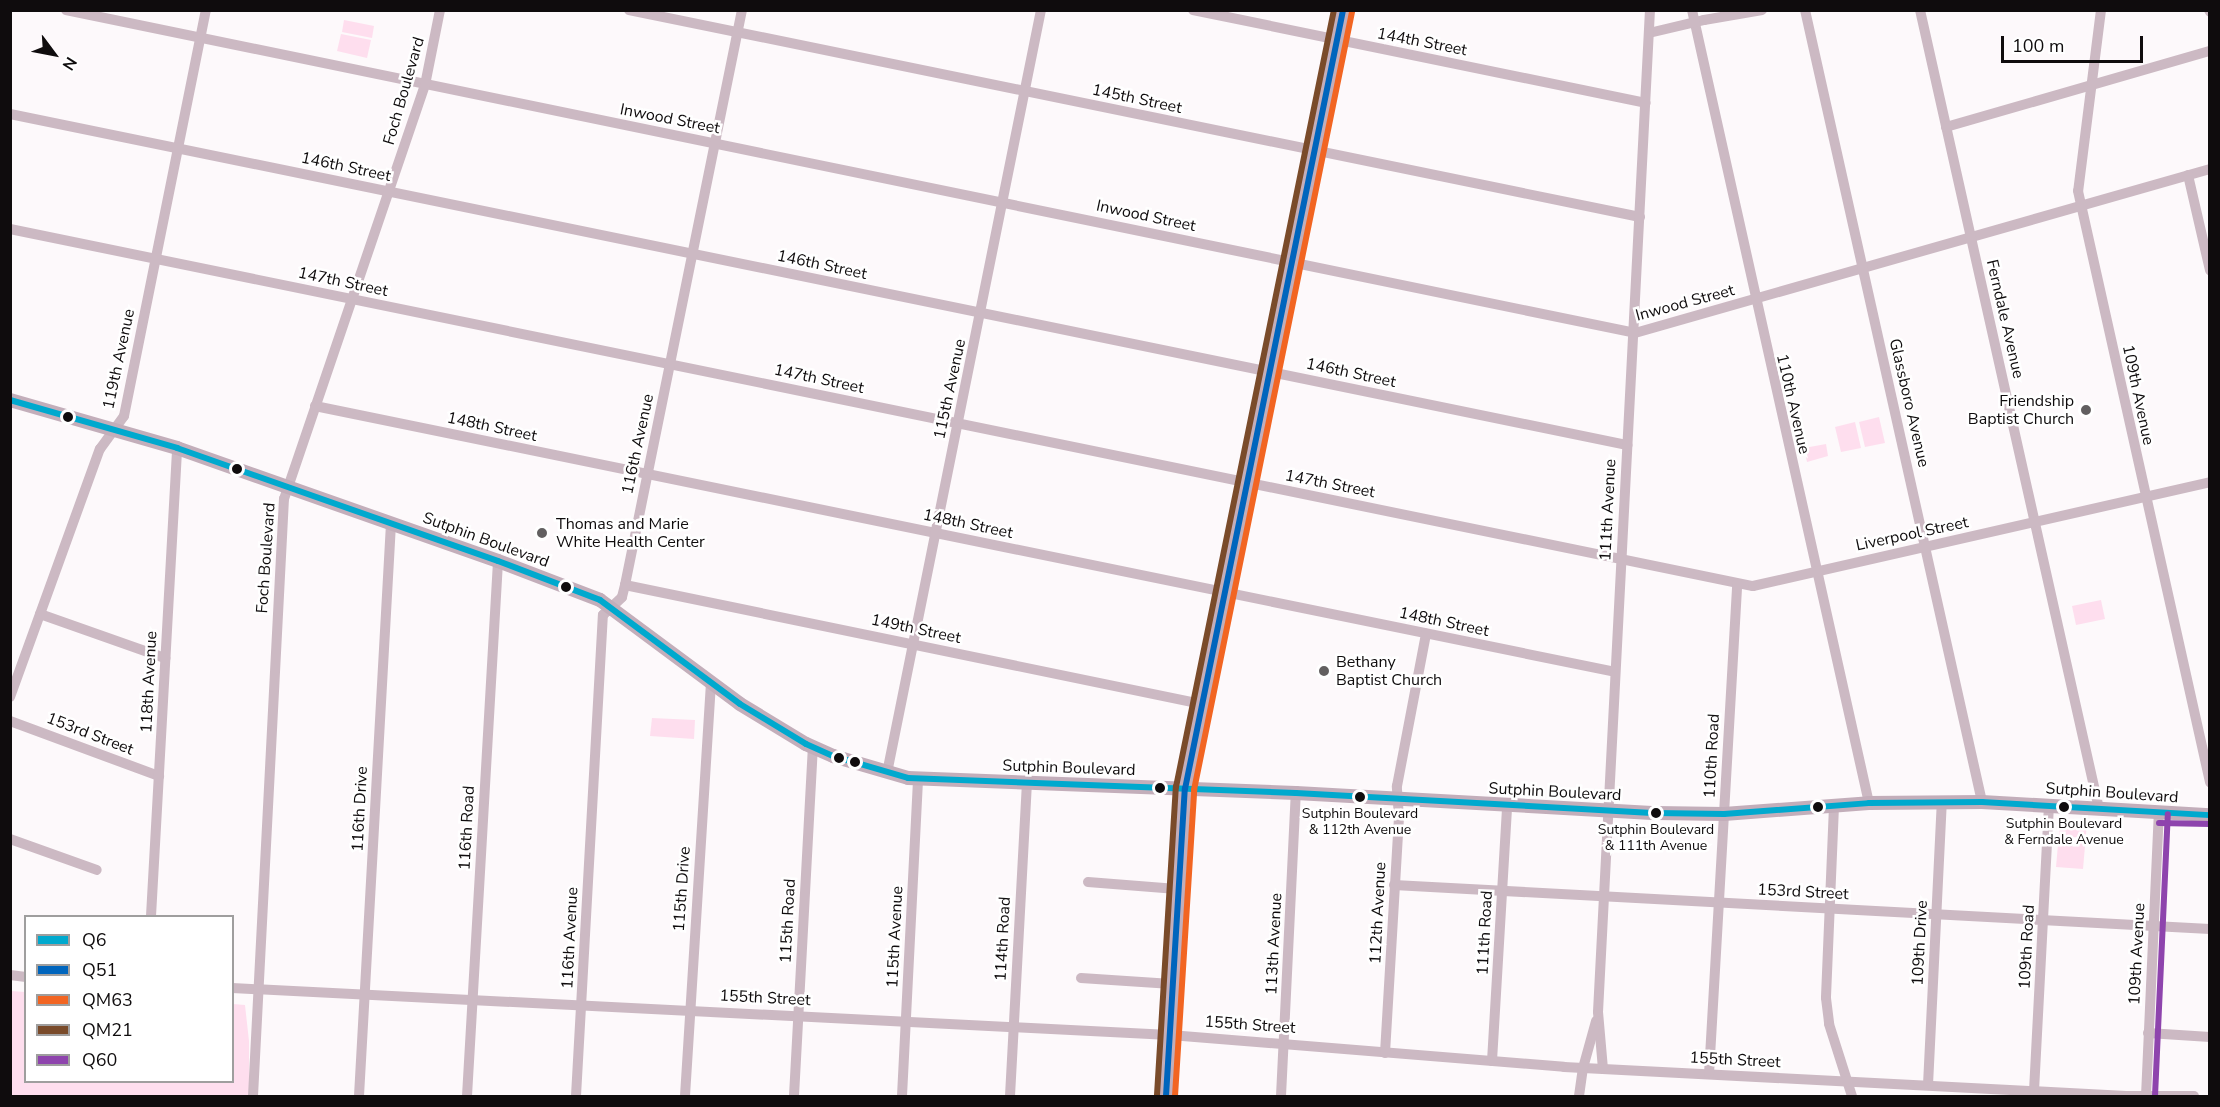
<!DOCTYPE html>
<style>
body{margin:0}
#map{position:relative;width:2220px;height:1107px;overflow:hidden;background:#fdf9fb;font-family:"Nunito Sans",sans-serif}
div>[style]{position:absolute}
.green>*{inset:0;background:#fedeee}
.minor>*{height:10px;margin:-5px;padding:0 5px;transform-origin:5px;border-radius:5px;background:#ccb9c3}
.major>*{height:14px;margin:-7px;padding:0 7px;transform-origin:7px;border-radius:7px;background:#c3aeba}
.bus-1>*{height:6px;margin:-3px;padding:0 3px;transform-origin:3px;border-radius:3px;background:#00a9ce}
.bus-2>*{height:6px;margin:-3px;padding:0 3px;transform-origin:3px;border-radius:3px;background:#0065bd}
.bus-3>*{height:6px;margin:-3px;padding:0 3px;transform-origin:3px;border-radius:3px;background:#f26522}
.bus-4>*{height:6px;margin:-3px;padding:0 3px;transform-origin:3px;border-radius:3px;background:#7a4b2a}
.bus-5>*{height:6px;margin:-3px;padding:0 3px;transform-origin:3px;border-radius:3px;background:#8e44ad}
.dots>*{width:16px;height:16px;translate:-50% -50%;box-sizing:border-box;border:3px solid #fff;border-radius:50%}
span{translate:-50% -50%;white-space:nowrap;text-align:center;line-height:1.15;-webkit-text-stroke:5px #fff;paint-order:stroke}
.bus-label{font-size:14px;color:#0f0c0d}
.street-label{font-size:16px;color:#0f0c0d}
.poi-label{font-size:16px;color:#0f0c0d}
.right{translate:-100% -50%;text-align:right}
.left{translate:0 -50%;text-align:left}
.frame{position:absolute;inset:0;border:12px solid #0f0c0d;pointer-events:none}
.legend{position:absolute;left:24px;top:915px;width:210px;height:168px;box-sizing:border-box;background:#fff;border:2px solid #9f9e9e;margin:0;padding:8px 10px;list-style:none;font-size:18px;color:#0f0c0d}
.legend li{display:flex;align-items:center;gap:12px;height:30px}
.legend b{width:30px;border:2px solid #9f9e9e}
.north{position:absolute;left:24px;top:24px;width:60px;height:60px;-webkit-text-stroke:4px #fff;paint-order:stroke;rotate:122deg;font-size:16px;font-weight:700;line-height:24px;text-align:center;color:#0f0c0d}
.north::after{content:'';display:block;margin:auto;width:21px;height:27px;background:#0f0c0d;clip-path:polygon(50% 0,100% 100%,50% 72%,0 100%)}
.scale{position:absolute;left:2001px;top:36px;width:142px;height:27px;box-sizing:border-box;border:3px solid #0f0c0d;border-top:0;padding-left:8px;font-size:18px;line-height:21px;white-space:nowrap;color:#0f0c0d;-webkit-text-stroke:4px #fff;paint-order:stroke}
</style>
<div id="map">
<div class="green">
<i style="clip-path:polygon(344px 20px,374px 26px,372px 38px,342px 32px)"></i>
<i style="clip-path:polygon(341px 34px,371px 40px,367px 58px,337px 51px)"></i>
<i style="clip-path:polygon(1879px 417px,1885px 443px,1865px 447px,1859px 422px)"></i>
<i style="clip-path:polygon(1855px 422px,1861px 448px,1841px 452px,1835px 427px)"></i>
<i style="clip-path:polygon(1826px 444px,1828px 456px,1807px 462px,1804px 448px)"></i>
<i style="clip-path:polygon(2101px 600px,2105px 619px,2076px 625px,2072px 606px)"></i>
<i style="clip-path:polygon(652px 718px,695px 720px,694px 739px,650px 736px)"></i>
<i style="clip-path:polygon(2060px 822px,2087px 823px,2083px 869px,2056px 867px)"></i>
<i style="clip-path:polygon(11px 991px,25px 992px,26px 1082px,232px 1082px,233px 1004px,245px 1005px,249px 1041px,249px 1096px,11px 1096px)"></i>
</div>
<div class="minor">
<i style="left:66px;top:10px;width:1602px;rotate:11.63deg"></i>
<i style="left:1635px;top:333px;width:598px;rotate:-15.92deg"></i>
<i style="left:629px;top:10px;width:1032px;rotate:11.57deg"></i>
<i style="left:1193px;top:10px;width:462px;rotate:11.6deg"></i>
<i style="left:1692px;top:10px;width:813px;rotate:77.42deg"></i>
<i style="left:1805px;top:10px;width:812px;rotate:77.4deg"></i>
<i style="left:1920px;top:10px;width:819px;rotate:77.37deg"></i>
<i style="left:2101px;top:10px;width:182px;rotate:97.2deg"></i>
<i style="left:2078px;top:191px;width:606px;rotate:77.41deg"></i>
<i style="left:2209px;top:10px;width:2px;rotate:63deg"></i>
<i style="left:1649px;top:33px;width:57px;rotate:-13.3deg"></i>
<i style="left:1704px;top:20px;width:59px;rotate:-9.8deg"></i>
<i style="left:10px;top:114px;width:1651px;rotate:11.57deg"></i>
<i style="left:1946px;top:127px;width:275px;rotate:-16.1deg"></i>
<i style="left:2188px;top:175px;width:98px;rotate:77deg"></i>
<i style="left:10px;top:229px;width:1779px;rotate:11.58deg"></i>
<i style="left:1753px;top:586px;width:469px;rotate:-12.8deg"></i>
<i style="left:315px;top:406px;width:1327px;rotate:11.56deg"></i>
<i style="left:625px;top:585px;width:588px;rotate:11.67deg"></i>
<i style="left:40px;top:614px;width:133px;rotate:19.4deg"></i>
<i style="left:10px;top:697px;width:264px;rotate:-70.1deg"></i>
<i style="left:100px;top:449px;width:41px;rotate:-54deg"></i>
<i style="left:124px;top:416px;width:414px;rotate:-78.6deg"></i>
<i style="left:10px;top:721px;width:159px;rotate:20.3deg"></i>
<i style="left:887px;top:773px;width:778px;rotate:-78.59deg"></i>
<i style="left:1834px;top:806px;width:192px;rotate:92.4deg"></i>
<i style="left:1826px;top:998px;width:26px;rotate:83deg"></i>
<i style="left:1829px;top:1024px;width:76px;rotate:72.3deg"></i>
<i style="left:10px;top:839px;width:92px;rotate:19.6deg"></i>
<i style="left:1088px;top:882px;width:89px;rotate:4.5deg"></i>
<i style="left:1394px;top:885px;width:817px;rotate:3.09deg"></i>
<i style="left:151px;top:916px;width:469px;rotate:-86.8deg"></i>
<i style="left:10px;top:975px;width:16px;rotate:7deg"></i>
<i style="left:1081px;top:978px;width:91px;rotate:3.8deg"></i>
<i style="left:232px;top:988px;width:939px;rotate:2.87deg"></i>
<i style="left:1170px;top:1035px;width:395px;rotate:4.6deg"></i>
<i style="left:1564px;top:1067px;width:563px;rotate:2.95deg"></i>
<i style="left:2126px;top:1096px;width:68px"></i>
<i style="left:2148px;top:1033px;width:62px;rotate:3.7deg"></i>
<i style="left:1385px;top:1053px;width:235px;rotate:-86.6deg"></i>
<i style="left:1399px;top:818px;width:32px;rotate:-94deg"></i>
<i style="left:1397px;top:786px;width:155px;rotate:-79.2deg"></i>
<i style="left:1492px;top:1061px;width:255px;rotate:-86.6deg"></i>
<i style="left:1603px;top:1069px;width:57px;rotate:-95deg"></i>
<i style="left:1598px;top:1012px;width:1003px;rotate:-87.03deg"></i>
<i style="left:1709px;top:1074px;width:491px;rotate:-86.7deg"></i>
<i style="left:1928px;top:1085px;width:283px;rotate:-87.2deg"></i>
<i style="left:2034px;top:1091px;width:285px;rotate:-87deg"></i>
<i style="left:253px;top:1096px;width:598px;rotate:-87.03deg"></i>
<i style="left:284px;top:499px;width:437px;rotate:-71.2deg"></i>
<i style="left:425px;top:85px;width:76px;rotate:-78.7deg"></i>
<i style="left:359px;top:1096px;width:574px;rotate:-86.8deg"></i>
<i style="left:467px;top:1096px;width:536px;rotate:-86.68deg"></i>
<i style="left:576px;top:1096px;width:482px;rotate:-86.8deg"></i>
<i style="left:603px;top:615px;width:26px;rotate:-43deg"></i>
<i style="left:622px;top:597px;width:12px;rotate:-76deg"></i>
<i style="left:625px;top:585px;width:587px;rotate:-78.5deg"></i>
<i style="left:685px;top:1096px;width:414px;rotate:-86.4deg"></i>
<i style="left:794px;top:1096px;width:349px;rotate:-86.9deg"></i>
<i style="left:902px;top:1096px;width:317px;rotate:-87.1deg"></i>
<i style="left:1010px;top:1096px;width:313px;rotate:-86.9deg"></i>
<i style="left:1281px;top:1096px;width:303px;rotate:-87.2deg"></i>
<i style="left:1579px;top:1096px;width:28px;rotate:-82deg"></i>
<i style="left:1583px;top:1068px;width:49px;rotate:-74.5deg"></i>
<i style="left:2146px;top:1096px;width:282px;rotate:-87.4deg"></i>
</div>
<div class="major">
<i style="left:10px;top:400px;width:174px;rotate:16deg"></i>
<i style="left:177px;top:448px;width:340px;rotate:19.4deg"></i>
<i style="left:498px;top:561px;width:109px;rotate:20.9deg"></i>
<i style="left:600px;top:600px;width:174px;rotate:36.6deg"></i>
<i style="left:740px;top:704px;width:77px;rotate:31.2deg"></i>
<i style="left:806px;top:744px;width:30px;rotate:24deg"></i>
<i style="left:833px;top:756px;width:78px;rotate:16.3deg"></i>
<i style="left:908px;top:778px;width:388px;rotate:2.2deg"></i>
<i style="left:1296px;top:793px;width:361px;rotate:3.2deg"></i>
<i style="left:1656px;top:813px;width:68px;rotate:0.8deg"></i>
<i style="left:1724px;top:814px;width:145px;rotate:-4.3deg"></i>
<i style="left:1869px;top:803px;width:113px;rotate:-0.5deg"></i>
<i style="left:1982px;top:802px;width:228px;rotate:3.3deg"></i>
<i style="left:1166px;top:1096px;width:308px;rotate:-86.5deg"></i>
<i style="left:1185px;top:789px;width:795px;rotate:-78.53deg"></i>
</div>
<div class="bus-1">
<i style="left:10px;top:400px;width:174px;rotate:16deg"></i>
<i style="left:177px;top:448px;width:340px;rotate:19.4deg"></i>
<i style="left:498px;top:561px;width:109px;rotate:20.9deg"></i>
<i style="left:600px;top:600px;width:174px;rotate:36.6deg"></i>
<i style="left:740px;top:704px;width:77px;rotate:31.2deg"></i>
<i style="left:806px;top:744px;width:30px;rotate:24deg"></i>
<i style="left:833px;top:756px;width:78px;rotate:16.3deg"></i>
<i style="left:908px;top:778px;width:388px;rotate:2.2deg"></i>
<i style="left:1296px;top:793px;width:361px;rotate:3.2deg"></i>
<i style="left:1656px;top:813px;width:68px;rotate:0.8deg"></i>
<i style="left:1724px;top:814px;width:145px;rotate:-4.3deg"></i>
<i style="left:1869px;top:803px;width:113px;rotate:-0.5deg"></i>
<i style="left:1982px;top:802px;width:228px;rotate:3.3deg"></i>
</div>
<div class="bus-2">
<i style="left:1166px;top:1096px;width:308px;rotate:-86.5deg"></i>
<i style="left:1185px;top:789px;width:795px;rotate:-78.53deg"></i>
</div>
<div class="bus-3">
<i style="left:1175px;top:1096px;width:307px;rotate:-86.4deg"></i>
<i style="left:1194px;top:790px;width:794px;rotate:-78.52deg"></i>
</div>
<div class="bus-4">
<i style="left:1157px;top:1095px;width:309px;rotate:-86.5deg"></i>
<i style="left:1176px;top:787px;width:793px;rotate:-78.51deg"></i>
</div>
<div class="bus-5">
<i style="left:2159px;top:823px;width:51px;rotate:1.1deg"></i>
<i style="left:2155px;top:1096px;width:282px;rotate:-87.4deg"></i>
</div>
<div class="dots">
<i style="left:2086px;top:410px;background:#625f60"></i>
<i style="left:68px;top:417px;background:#0f0c0d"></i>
<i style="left:237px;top:469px;background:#0f0c0d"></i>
<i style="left:542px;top:533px;background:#625f60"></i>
<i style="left:566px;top:587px;background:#0f0c0d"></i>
<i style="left:1324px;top:671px;background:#625f60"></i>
<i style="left:839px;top:758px;background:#0f0c0d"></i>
<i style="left:855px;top:762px;background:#0f0c0d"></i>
<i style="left:1160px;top:788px;background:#0f0c0d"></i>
<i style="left:1360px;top:797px;background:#0f0c0d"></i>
<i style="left:1818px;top:807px;background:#0f0c0d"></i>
<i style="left:2064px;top:807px;background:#0f0c0d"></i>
<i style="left:1656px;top:813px;background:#0f0c0d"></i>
</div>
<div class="bus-label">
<span style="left:1360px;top:822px">Sutphin Boulevard<br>&amp; 112th Avenue</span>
<span style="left:2064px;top:832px">Sutphin Boulevard<br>&amp; Ferndale Avenue</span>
<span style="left:1656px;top:838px">Sutphin Boulevard<br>&amp; 111th Avenue</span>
</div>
<div class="street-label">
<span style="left:1422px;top:42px;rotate:11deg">144th Street</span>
<span style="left:404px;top:91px;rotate:-74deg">Foch Boulevard</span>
<span style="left:1137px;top:99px;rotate:12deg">145th Street</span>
<span style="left:670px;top:119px;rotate:11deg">Inwood Street</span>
<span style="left:346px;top:167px;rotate:12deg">146th Street</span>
<span style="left:1146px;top:216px;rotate:12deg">Inwood Street</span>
<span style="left:822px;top:265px;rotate:12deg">146th Street</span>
<span style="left:343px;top:282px;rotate:12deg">147th Street</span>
<span style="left:1685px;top:303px;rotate:-15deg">Inwood Street</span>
<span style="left:2005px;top:319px;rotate:77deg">Ferndale Avenue</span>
<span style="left:119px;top:359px;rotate:-78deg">119th Avenue</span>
<span style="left:1351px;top:373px;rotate:12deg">146th Street</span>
<span style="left:819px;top:379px;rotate:12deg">147th Street</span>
<span style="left:950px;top:389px;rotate:-78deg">115th Avenue</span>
<span style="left:2138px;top:395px;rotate:78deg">109th Avenue</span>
<span style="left:1909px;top:403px;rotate:77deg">Glassboro Avenue</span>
<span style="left:1793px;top:404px;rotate:77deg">110th Avenue</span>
<span style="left:492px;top:427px;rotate:12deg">148th Street</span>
<span style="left:638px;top:444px;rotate:-78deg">116th Avenue</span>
<span style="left:1330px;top:484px;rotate:11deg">147th Street</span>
<span style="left:1608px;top:510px;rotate:-87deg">111th Avenue</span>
<span style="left:968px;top:524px;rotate:12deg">148th Street</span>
<span style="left:1912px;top:534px;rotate:-12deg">Liverpool Street</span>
<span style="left:486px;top:540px;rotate:20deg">Sutphin Boulevard</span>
<span style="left:266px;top:558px;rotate:-86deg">Foch Boulevard</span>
<span style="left:1444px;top:622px;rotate:12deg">148th Street</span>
<span style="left:916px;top:629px;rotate:12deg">149th Street</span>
<span style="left:149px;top:682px;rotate:-87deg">118th Avenue</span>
<span style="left:90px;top:734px;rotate:21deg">153rd Street</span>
<span style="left:1712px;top:756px;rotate:-87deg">110th Road</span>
<span style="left:1069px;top:768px;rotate:2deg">Sutphin Boulevard</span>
<span style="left:1555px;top:792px;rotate:3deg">Sutphin Boulevard</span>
<span style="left:2112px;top:793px;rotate:4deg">Sutphin Boulevard</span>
<span style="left:360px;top:809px;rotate:-87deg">116th Drive</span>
<span style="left:467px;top:828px;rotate:-87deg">116th Road</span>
<span style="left:682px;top:889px;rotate:-86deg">115th Drive</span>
<span style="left:1803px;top:892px;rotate:3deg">153rd Street</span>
<span style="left:1378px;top:913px;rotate:-87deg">112th Avenue</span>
<span style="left:788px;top:921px;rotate:-87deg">115th Road</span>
<span style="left:1485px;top:933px;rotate:-87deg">111th Road</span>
<span style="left:895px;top:937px;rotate:-87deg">115th Avenue</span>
<span style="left:570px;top:938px;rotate:-87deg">116th Avenue</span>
<span style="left:1003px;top:939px;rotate:-87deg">114th Road</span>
<span style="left:1920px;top:943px;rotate:-87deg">109th Drive</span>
<span style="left:1274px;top:944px;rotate:-87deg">113th Avenue</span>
<span style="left:2027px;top:947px;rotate:-87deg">109th Road</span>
<span style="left:2137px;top:954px;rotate:-87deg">109th Avenue</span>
<span style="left:765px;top:998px;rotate:3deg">155th Street</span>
<span style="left:1250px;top:1025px;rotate:4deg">155th Street</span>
<span style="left:1735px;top:1060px;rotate:3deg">155th Street</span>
</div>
<div class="poi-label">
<span class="right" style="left:2074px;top:410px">Friendship<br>Baptist Church</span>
<span class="left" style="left:556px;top:533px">Thomas and Marie<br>White Health Center</span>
<span class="left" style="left:1336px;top:671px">Bethany<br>Baptist Church</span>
</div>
<div class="frame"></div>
<ul class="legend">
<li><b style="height:8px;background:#00a9ce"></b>Q6</li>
<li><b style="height:8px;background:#0065bd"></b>Q51</li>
<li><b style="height:8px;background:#f26522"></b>QM63</li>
<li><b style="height:8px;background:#7a4b2a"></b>QM21</li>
<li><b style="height:8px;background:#8e44ad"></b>Q60</li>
</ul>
<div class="north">N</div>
<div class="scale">100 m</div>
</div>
